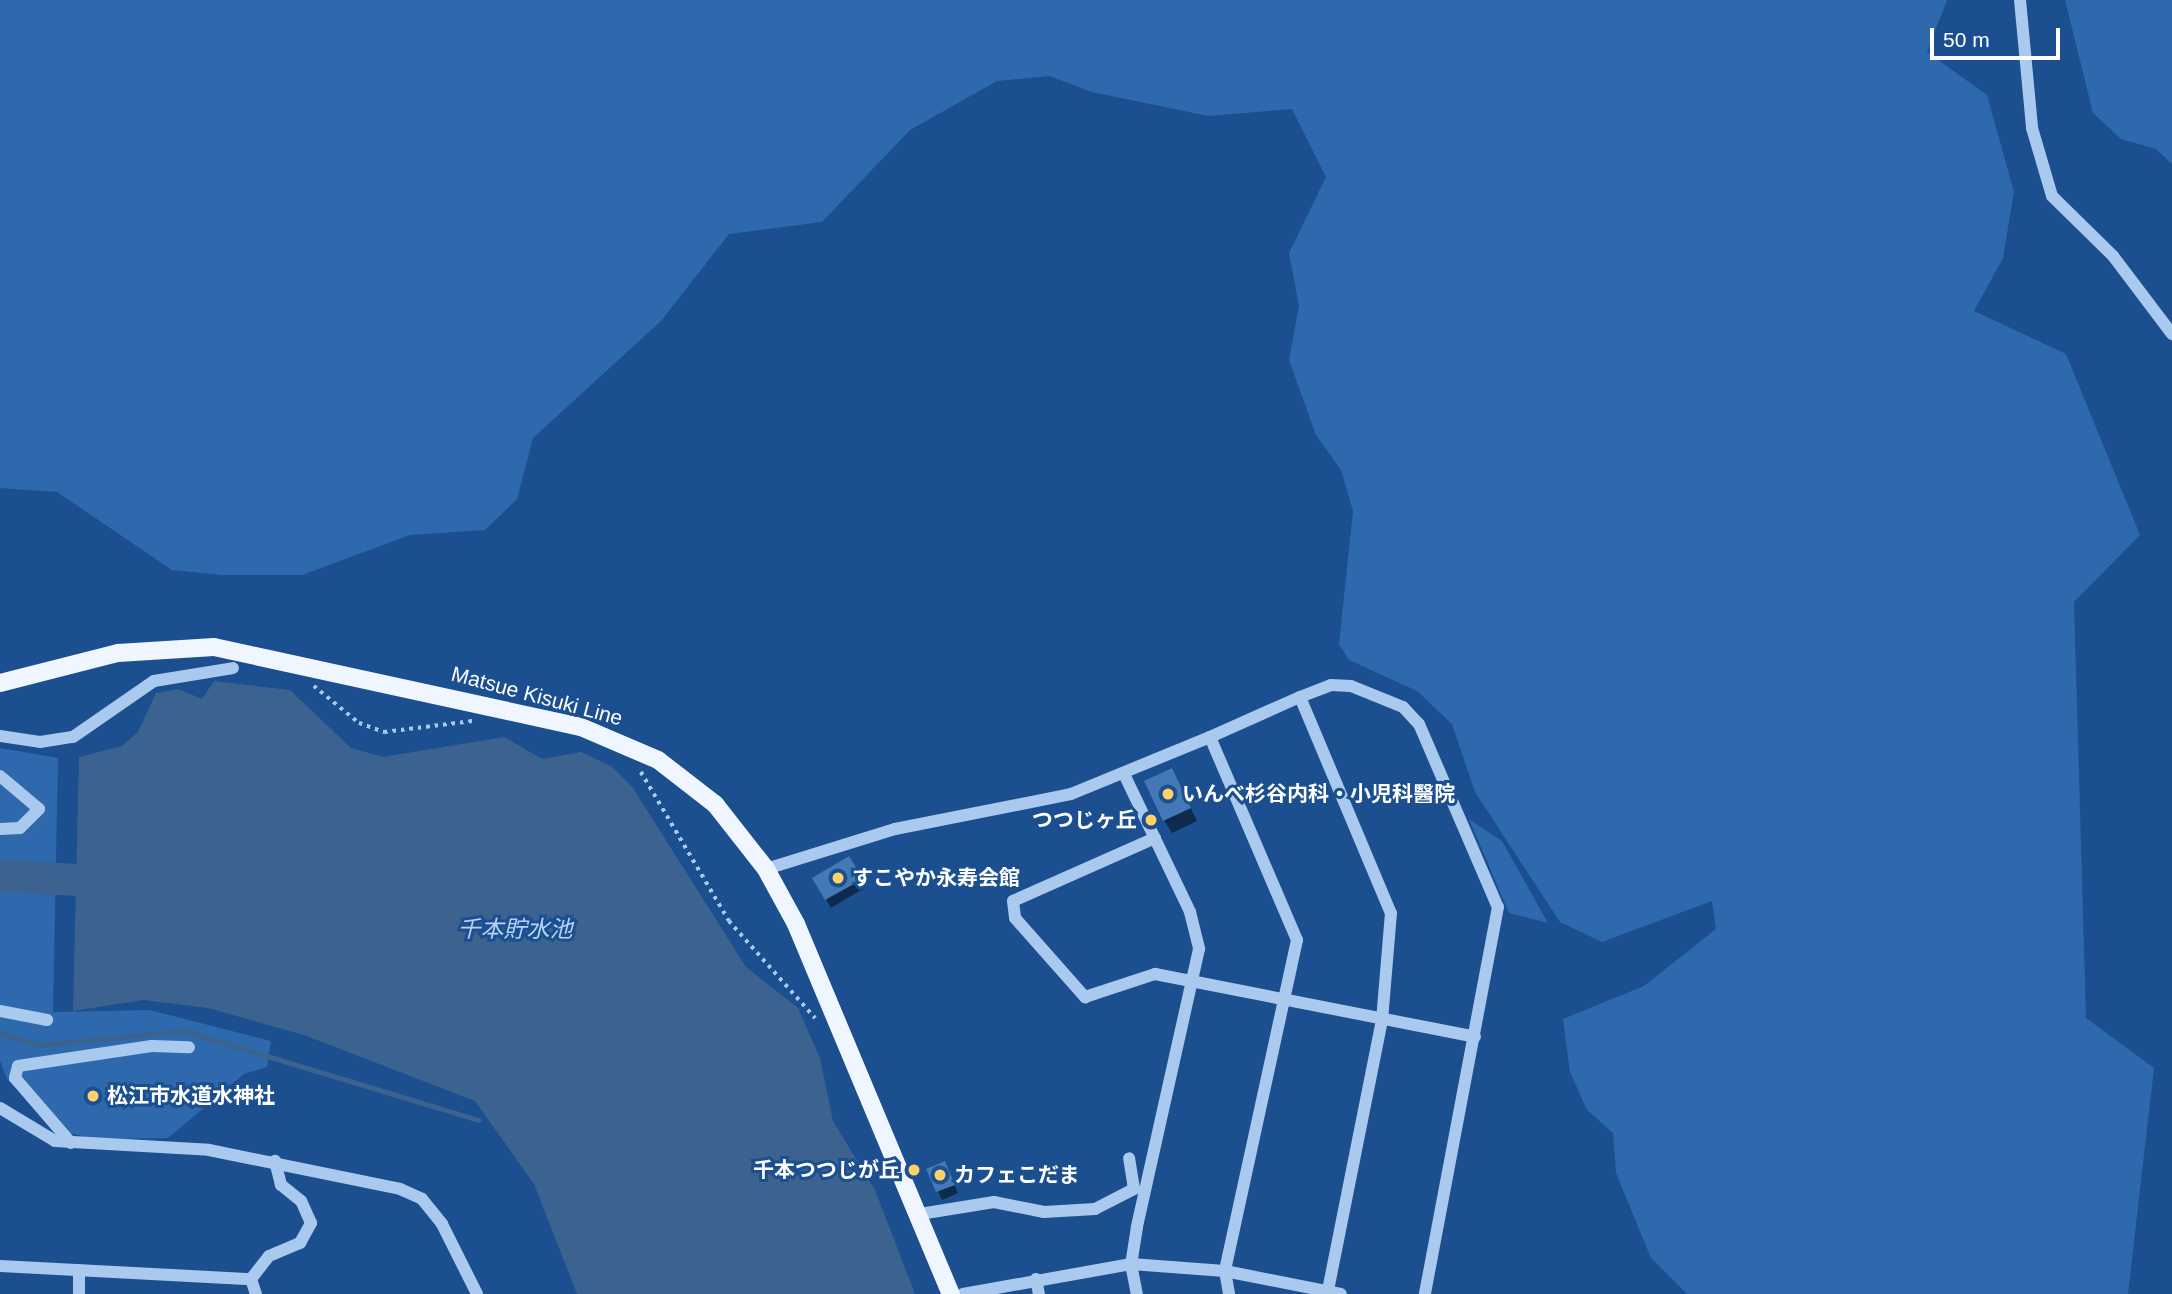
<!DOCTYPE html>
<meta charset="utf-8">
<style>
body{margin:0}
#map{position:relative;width:2172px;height:1294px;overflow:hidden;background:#1b4f8f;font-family:Helvetica,"Noto Sans JP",sans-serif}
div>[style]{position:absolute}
.green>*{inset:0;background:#2e69ad}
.water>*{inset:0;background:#3c6290}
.shadow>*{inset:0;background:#0007}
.stream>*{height:5px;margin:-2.5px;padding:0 2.5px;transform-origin:2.5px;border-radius:2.5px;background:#3c6290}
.river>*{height:32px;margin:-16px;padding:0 16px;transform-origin:16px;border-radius:16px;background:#3c6290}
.building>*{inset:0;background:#4478b7}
.path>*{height:3.5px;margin-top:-1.75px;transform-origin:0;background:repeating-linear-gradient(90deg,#a9c9ee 0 3.5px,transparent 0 8.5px)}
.minor>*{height:12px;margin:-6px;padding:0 6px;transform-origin:6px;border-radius:6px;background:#a9c9ee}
.major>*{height:18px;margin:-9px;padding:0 9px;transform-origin:9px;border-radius:9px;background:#f0f6ff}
.dots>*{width:19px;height:19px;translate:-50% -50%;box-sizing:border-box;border:4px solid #1b4f8f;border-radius:50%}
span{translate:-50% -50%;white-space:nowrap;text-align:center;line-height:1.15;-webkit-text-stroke:6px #1b4f8f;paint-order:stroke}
.street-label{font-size:21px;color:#fff}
.poi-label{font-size:21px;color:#fff;font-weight:700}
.left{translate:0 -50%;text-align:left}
.right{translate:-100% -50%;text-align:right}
.water-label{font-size:23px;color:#b5d3f5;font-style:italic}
.scale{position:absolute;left:1930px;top:28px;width:130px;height:32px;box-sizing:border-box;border:4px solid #fff;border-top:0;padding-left:9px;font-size:21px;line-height:24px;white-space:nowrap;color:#fff;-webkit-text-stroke:5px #1b4f8f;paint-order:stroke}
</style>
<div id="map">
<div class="green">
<i style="clip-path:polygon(0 0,1947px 0,1927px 52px,1987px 95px,2014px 192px,2003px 258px,1974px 311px,2066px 354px,2140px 535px,2074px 602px,2086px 1018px,2154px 1068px,2128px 1294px,1687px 1294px,1651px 1258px,1616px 1173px,1613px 1133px,1587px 1110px,1570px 1072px,1563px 1019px,1644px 986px,1716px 929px,1712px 901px,1602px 942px,1560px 922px,1475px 792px,1452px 724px,1417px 691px,1349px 660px,1339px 644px,1353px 511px,1341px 470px,1316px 435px,1289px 360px,1299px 306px,1289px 253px,1326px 177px,1292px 109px,1208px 116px,1092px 92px,1050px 76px,997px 81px,910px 130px,822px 222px,729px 234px,661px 321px,533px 438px,517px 499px,485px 530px,410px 535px,302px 575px,222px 575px,172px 570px,57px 492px,0 488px)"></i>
<i style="clip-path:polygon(2065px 0,2172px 0,2172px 164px,2156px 149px,2121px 139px,2093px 113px)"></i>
<i style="clip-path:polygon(0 748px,58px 758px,53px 1012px,150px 1010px,271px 1041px,267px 1067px,244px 1074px,168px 1138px,93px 1139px,51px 1128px,7px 1079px,0 1061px)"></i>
<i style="clip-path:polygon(1469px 819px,1502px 841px,1548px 923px,1509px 913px)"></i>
</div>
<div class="water">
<i style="clip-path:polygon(214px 681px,290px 690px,351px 748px,383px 757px,504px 737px,542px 759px,581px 752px,611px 766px,633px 788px,746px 967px,798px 1008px,820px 1058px,833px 1121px,875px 1190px,915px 1294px,577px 1294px,534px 1184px,475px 1101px,304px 1035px,208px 1008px,143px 1000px,73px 1011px,79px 757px,122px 746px,138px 732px,156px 693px,178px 689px,202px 699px)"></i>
</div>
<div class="shadow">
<i style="clip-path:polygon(1172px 770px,1197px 821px,1172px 833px,1164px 820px)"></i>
<i style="clip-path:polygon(849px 859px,866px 887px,831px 908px,815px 878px)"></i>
<i style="clip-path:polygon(945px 1163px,958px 1193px,942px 1200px,929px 1170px)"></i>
</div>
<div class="stream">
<i style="left:0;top:1033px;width:41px;rotate:17.1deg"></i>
<i style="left:39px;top:1045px;width:146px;rotate:-5.5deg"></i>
<i style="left:184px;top:1031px;width:308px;rotate:16.8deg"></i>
</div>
<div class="river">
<i style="left:0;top:876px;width:116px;rotate:3deg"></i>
</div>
<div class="building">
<i style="clip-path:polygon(1172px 768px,1191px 808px,1163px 821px,1144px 781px)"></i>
<i style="clip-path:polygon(849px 856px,863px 879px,825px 900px,812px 878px)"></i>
<i style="clip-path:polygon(945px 1161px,955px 1185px,936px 1192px,926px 1169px)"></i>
</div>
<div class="path">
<i style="left:314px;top:686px;width:58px;rotate:39.4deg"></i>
<i style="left:359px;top:723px;width:27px;rotate:20deg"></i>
<i style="left:384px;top:732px;width:89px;rotate:-7.1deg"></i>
<i style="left:641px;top:772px;width:173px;rotate:59.4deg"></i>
<i style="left:729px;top:921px;width:130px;rotate:48.4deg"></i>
</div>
<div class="minor">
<i style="left:2020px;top:0;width:129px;rotate:84.6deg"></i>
<i style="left:2032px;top:128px;width:71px;rotate:73.6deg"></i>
<i style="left:2052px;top:196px;width:86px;rotate:44.5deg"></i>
<i style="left:2113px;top:256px;width:98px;rotate:52.9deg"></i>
<i style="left:1300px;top:697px;width:33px;rotate:-21deg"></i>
<i style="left:1331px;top:685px;width:20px;rotate:3deg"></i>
<i style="left:1351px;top:686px;width:56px;rotate:22deg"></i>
<i style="left:1403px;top:707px;width:23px;rotate:47deg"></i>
<i style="left:1419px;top:724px;width:199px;rotate:66.7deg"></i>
<i style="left:1498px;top:907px;width:394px;rotate:100.7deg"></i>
<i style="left:0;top:736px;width:40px;rotate:8.5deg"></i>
<i style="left:40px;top:742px;width:33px;rotate:-9deg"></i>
<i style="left:73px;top:737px;width:98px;rotate:-34.7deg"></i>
<i style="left:154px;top:681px;width:80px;rotate:-9.3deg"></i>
<i style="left:1210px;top:737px;width:98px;rotate:-24deg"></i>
<i style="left:1300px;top:697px;width:234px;rotate:67.2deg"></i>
<i style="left:1391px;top:913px;width:107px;rotate:94.8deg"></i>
<i style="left:1382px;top:1020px;width:276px;rotate:101.3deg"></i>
<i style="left:1124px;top:774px;width:153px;rotate:64.4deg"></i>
<i style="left:1190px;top:912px;width:38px;rotate:76deg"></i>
<i style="left:1199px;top:949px;width:285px;rotate:102.6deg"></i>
<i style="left:1137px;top:1227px;width:37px;rotate:99deg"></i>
<i style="left:1131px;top:1264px;width:31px;rotate:79deg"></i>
<i style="left:0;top:776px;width:51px;rotate:40.2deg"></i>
<i style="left:39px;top:809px;width:27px;rotate:135deg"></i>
<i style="left:20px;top:828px;width:20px;rotate:177deg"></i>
<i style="left:1155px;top:838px;width:155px;rotate:156.1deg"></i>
<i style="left:1013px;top:901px;width:17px;rotate:83deg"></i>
<i style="left:1015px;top:918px;width:106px;rotate:48.5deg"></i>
<i style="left:1085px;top:997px;width:74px;rotate:-18.2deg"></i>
<i style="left:1155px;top:974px;width:326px;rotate:11.1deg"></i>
<i style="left:766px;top:869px;width:135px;rotate:-17.2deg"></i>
<i style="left:895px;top:829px;width:179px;rotate:-11.2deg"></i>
<i style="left:1071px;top:794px;width:150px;rotate:-22.3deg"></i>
<i style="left:1210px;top:737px;width:221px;rotate:66.8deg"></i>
<i style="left:1297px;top:940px;width:339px;rotate:102.3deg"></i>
<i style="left:1225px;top:1271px;width:23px;rotate:80deg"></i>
<i style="left:0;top:1011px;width:48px;rotate:10.8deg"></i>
<i style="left:0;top:1108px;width:64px;rotate:31deg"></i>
<i style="left:55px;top:1141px;width:154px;rotate:3.3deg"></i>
<i style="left:209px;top:1150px;width:195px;rotate:11.5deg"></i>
<i style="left:400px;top:1189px;width:24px;rotate:24deg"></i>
<i style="left:422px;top:1199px;width:32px;rotate:51deg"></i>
<i style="left:442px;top:1224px;width:78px;rotate:63.4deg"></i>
<i style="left:71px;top:1143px;width:86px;rotate:-130.7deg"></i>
<i style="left:15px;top:1078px;width:12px;rotate:-76deg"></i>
<i style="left:18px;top:1066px;width:135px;rotate:-8.5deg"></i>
<i style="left:152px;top:1046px;width:37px;rotate:2deg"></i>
<i style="left:920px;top:1214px;width:75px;rotate:-9.2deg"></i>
<i style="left:994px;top:1202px;width:51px;rotate:11.3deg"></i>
<i style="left:1044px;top:1212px;width:51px;rotate:-3.4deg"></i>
<i style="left:1095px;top:1209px;width:44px;rotate:-27.1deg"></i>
<i style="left:1134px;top:1189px;width:31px;rotate:-99deg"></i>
<i style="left:0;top:1266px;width:251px;rotate:3deg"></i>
<i style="left:251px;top:1279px;width:29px;rotate:-52deg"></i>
<i style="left:269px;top:1256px;width:34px;rotate:-23deg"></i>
<i style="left:300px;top:1243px;width:23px;rotate:-61deg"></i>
<i style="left:311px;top:1223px;width:24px;rotate:-114deg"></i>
<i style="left:301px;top:1201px;width:26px;rotate:-141deg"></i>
<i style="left:281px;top:1185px;width:25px;rotate:-104deg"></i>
<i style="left:251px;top:1279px;width:16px;rotate:72deg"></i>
<i style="left:1036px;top:1279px;width:15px;rotate:79deg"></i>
<i style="left:79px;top:1294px;width:24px;rotate:-90deg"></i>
<i style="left:963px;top:1294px;width:171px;rotate:-10.1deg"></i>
<i style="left:1131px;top:1264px;width:94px;rotate:4.3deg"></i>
<i style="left:1225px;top:1271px;width:118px;rotate:11.2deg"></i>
</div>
<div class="major">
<i style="left:0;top:683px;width:122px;rotate:-14.3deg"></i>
<i style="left:118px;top:653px;width:96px;rotate:-3.6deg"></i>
<i style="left:214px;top:647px;width:376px;rotate:12.3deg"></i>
<i style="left:581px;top:727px;width:84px;rotate:23.2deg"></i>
<i style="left:658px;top:760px;width:72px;rotate:37.7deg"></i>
<i style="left:715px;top:804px;width:83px;rotate:51.9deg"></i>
<i style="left:766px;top:869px;width:63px;rotate:61.4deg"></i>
<i style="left:796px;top:924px;width:401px;rotate:67.3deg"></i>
</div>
<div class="dots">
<i style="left:1168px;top:794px;background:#ffd166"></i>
<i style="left:1151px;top:820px;background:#ffd166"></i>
<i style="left:838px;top:878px;background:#ffd166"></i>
<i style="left:93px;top:1096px;background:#ffd166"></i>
<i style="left:914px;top:1170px;background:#ffd166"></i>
<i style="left:940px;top:1175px;background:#ffd166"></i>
</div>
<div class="street-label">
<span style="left:537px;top:696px;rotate:15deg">Matsue Kisuki Line</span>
</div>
<div class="poi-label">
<span class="left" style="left:1182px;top:794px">いんべ杉谷内科・小児科醫院</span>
<span class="right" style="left:1137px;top:820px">つつじヶ丘</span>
<span class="left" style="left:852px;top:878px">すこやか永寿会館</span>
<span class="left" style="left:107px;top:1096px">松江市水道水神社</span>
<span class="right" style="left:900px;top:1170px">千本つつじが丘</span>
<span class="left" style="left:954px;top:1175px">カフェこだま</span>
</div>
<div class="water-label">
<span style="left:515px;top:929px">千本貯水池</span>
</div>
<div class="scale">50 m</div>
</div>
